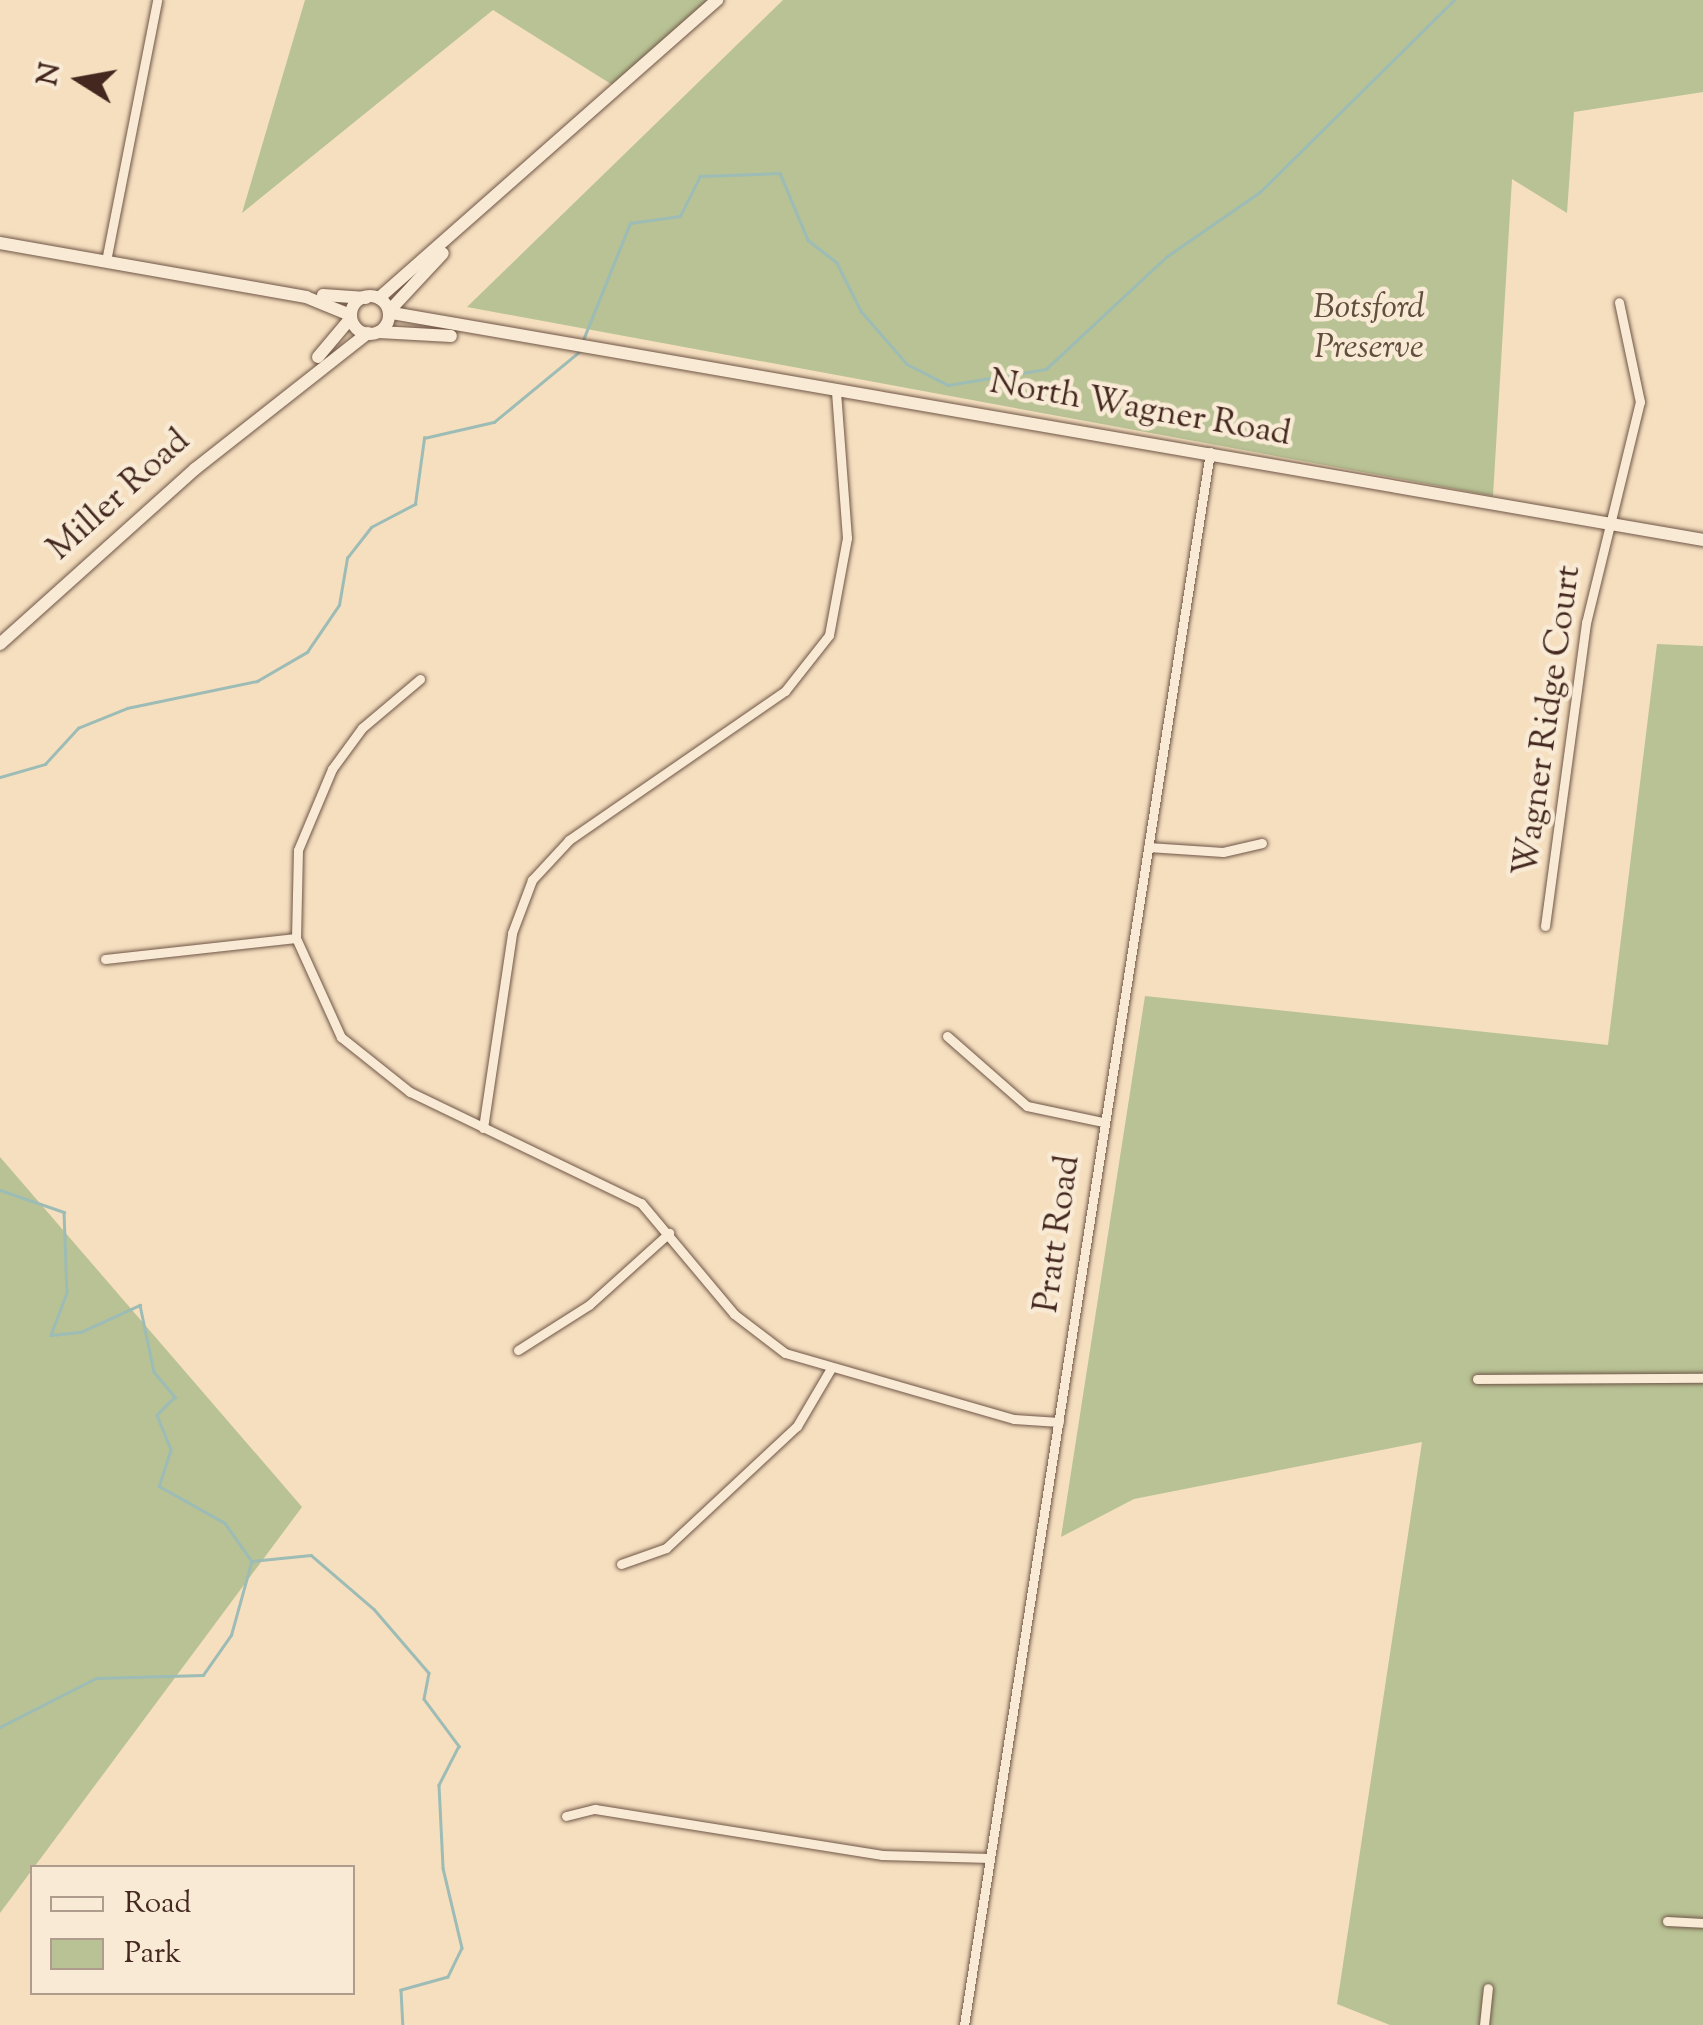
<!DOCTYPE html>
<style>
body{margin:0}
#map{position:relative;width:1703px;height:2025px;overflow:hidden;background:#f5dfbf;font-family:"Sorts Mill Goudy",serif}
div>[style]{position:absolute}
.green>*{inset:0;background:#b8c294}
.stream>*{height:2.5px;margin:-1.25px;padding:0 1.25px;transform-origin:1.25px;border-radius:1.25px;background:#9dbcb6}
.roads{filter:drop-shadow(0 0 2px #705647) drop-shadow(0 0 2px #705647)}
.street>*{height:9px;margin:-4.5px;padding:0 4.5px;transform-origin:4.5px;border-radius:4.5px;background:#f8ead5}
.secondary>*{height:12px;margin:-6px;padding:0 6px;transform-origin:6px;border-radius:6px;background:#f8ead5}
.secondary>.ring{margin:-6px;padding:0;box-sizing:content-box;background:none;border:12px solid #f8ead5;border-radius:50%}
span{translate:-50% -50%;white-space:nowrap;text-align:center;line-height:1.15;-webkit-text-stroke:9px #f8ead5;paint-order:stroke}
.park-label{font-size:35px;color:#614e3c;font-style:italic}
.street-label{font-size:35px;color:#44281f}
.legend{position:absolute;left:30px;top:1865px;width:325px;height:130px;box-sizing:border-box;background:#f8ead5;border:2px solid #b09c8c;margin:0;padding:12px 18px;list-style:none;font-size:30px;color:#44281f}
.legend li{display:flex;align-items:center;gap:20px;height:50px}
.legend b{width:50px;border:2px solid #b09c8c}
.north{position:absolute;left:30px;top:30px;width:100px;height:100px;-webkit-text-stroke:8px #f8ead5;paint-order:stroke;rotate:281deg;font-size:28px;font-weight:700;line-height:40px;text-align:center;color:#44281f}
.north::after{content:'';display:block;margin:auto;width:35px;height:45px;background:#44281f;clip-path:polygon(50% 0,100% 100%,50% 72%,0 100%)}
</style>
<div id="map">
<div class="green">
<i style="clip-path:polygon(305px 0,717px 0,619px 89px,493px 10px,242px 213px)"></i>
<i style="clip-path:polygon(783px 0,1703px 0,1703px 92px,1574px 112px,1567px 213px,1512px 179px,1493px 496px,467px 307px)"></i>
<i style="clip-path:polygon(1657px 644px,1703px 646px,1703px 2025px,1390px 2025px,1337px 2004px,1422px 1442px,1134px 1499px,1061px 1537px,1145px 996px,1608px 1045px)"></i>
<i style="clip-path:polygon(0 1157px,302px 1507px,0 1913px)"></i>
</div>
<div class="stream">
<i style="left:583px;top:340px;width:126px;rotate:-68.1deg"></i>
<i style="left:630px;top:223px;width:50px;rotate:-8deg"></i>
<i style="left:680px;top:216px;width:45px;rotate:-63.4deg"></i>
<i style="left:700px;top:176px;width:80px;rotate:-2.1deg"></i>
<i style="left:780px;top:173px;width:73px;rotate:67.3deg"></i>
<i style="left:808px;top:240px;width:37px;rotate:38deg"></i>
<i style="left:837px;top:263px;width:54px;rotate:63.4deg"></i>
<i style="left:861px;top:311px;width:70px;rotate:49deg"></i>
<i style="left:907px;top:364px;width:46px;rotate:27.1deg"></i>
<i style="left:948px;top:385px;width:99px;rotate:-9.3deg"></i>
<i style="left:1046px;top:369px;width:164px;rotate:-43deg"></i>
<i style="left:1166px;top:257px;width:114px;rotate:-34.7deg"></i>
<i style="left:1260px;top:192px;width:273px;rotate:-44.7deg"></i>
<i style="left:0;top:777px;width:47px;rotate:-16.1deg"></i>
<i style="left:45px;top:764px;width:49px;rotate:-47.5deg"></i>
<i style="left:78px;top:728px;width:53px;rotate:-22.2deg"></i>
<i style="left:127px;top:708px;width:133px;rotate:-11.7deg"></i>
<i style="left:257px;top:681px;width:58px;rotate:-30.1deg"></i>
<i style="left:307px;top:652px;width:57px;rotate:-55.8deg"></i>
<i style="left:339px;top:605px;width:48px;rotate:-80.3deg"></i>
<i style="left:347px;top:558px;width:39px;rotate:-52deg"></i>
<i style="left:371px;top:527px;width:50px;rotate:-27.6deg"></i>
<i style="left:415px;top:504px;width:67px;rotate:-82.2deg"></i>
<i style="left:424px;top:438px;width:72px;rotate:-12.9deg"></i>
<i style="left:494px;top:422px;width:110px;rotate:-39.5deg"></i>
<i style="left:0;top:1190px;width:68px;rotate:19deg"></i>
<i style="left:64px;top:1212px;width:81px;rotate:87.9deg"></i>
<i style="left:67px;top:1293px;width:45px;rotate:110.9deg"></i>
<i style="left:51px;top:1335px;width:30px;rotate:-6deg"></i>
<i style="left:81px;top:1332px;width:65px;rotate:-24.6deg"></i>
<i style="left:140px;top:1305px;width:68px;rotate:78.2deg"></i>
<i style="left:154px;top:1372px;width:33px;rotate:50deg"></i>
<i style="left:175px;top:1397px;width:25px;rotate:135deg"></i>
<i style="left:157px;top:1415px;width:38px;rotate:68deg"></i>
<i style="left:171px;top:1450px;width:38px;rotate:108deg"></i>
<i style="left:159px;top:1486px;width:76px;rotate:29.3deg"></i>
<i style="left:225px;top:1523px;width:45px;rotate:54.9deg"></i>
<i style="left:251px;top:1561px;width:60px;rotate:-5.7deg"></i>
<i style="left:311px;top:1555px;width:83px;rotate:40.6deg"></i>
<i style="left:374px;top:1609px;width:84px;rotate:49.3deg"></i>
<i style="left:429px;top:1673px;width:26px;rotate:101deg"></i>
<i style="left:424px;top:1699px;width:59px;rotate:53.3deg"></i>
<i style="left:459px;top:1746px;width:44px;rotate:117.1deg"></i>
<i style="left:439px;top:1785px;width:83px;rotate:87.2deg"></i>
<i style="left:443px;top:1868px;width:82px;rotate:76.6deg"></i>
<i style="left:462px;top:1948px;width:32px;rotate:116deg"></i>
<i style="left:448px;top:1977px;width:49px;rotate:164.5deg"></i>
<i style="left:401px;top:1990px;width:35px;rotate:87deg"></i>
<i style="left:0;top:1727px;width:108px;rotate:-27deg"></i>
<i style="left:96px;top:1678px;width:107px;rotate:-1.6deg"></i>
<i style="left:203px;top:1675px;width:49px;rotate:-55deg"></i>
<i style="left:231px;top:1635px;width:75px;rotate:-74.5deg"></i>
</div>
<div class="roads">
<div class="street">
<i style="left:106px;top:261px;width:266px;rotate:-78.9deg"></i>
<i style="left:420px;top:679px;width:76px;rotate:139.8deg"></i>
<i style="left:362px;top:728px;width:51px;rotate:126.2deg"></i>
<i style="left:332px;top:769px;width:88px;rotate:112.8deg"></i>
<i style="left:298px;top:850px;width:88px;rotate:91.3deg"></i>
<i style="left:296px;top:938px;width:109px;rotate:65.6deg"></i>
<i style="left:341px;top:1037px;width:88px;rotate:38.6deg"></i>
<i style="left:410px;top:1092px;width:256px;rotate:25.7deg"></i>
<i style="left:641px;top:1203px;width:145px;rotate:50deg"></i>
<i style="left:734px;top:1314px;width:64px;rotate:37.4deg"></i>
<i style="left:785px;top:1353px;width:238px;rotate:16.1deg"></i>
<i style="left:1014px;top:1419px;width:45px;rotate:3.8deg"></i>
<i style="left:1148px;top:847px;width:75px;rotate:3.8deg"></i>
<i style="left:1223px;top:852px;width:40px;rotate:-13deg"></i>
<i style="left:1545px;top:926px;width:306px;rotate:-82.3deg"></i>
<i style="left:1586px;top:623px;width:228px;rotate:-76.3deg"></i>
<i style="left:1640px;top:402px;width:102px;rotate:-101.9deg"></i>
<i style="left:105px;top:959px;width:192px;rotate:-6.3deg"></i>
<i style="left:947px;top:1036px;width:106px;rotate:41.2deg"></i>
<i style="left:1027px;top:1106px;width:78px;rotate:11.9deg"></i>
<i style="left:483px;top:1128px;width:197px;rotate:-81.5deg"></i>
<i style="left:512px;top:933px;width:57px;rotate:-69.3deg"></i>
<i style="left:532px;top:880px;width:54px;rotate:-47.2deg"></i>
<i style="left:569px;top:840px;width:262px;rotate:-34.6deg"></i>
<i style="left:785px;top:691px;width:71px;rotate:-51.8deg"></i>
<i style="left:829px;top:635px;width:99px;rotate:-79.5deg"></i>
<i style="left:847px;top:538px;width:145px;rotate:-94.3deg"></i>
<i style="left:518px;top:1350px;width:84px;rotate:-32.4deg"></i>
<i style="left:589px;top:1305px;width:108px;rotate:-42deg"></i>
<i style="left:1477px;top:1379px;width:226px;rotate:-0.3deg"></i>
<i style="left:621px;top:1564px;width:48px;rotate:-19.6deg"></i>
<i style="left:666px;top:1548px;width:179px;rotate:-43deg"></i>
<i style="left:797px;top:1426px;width:65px;rotate:-59.5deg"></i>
<i style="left:566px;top:1816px;width:30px;rotate:-14deg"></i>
<i style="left:595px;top:1809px;width:291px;rotate:9.1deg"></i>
<i style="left:882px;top:1855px;width:108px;rotate:1.6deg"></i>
<i style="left:1667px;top:1921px;width:36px;rotate:3deg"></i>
<i style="left:964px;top:2025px;width:1592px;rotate:-81.11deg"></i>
<i style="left:1484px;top:2025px;width:37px;rotate:-84deg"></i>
</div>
<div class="secondary">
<i style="left:0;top:243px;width:311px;rotate:10deg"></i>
<i style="left:306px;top:297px;width:48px;rotate:22.2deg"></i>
<i style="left:323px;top:295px;width:43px;rotate:4deg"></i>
<i class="ring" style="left:351px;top:296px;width:26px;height:26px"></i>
<i style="left:379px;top:298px;width:451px;rotate:-41.4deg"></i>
<i style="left:391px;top:309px;width:76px;rotate:-47.1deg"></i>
<i style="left:392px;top:313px;width:1331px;rotate:9.82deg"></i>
<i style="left:379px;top:332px;width:72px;rotate:3.2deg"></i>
<i style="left:318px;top:357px;width:50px;rotate:-49.9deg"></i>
<i style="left:0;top:644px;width:262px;rotate:-41.9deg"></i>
<i style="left:195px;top:469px;width:220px;rotate:-38.2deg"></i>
</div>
</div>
<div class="park-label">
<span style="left:1369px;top:329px">Botsford<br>Preserve</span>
</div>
<div class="street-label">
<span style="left:1140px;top:410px;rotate:10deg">North Wagner Road</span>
<span style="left:120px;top:496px;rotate:-42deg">Miller Road</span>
<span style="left:1549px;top:721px;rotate:-82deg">Wagner Ridge Court</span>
<span style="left:1059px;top:1234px;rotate:-82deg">Pratt Road</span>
</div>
<ul class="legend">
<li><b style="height:12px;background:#f8ead5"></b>Road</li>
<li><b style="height:28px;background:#b8c294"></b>Park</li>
</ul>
<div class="north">N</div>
</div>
